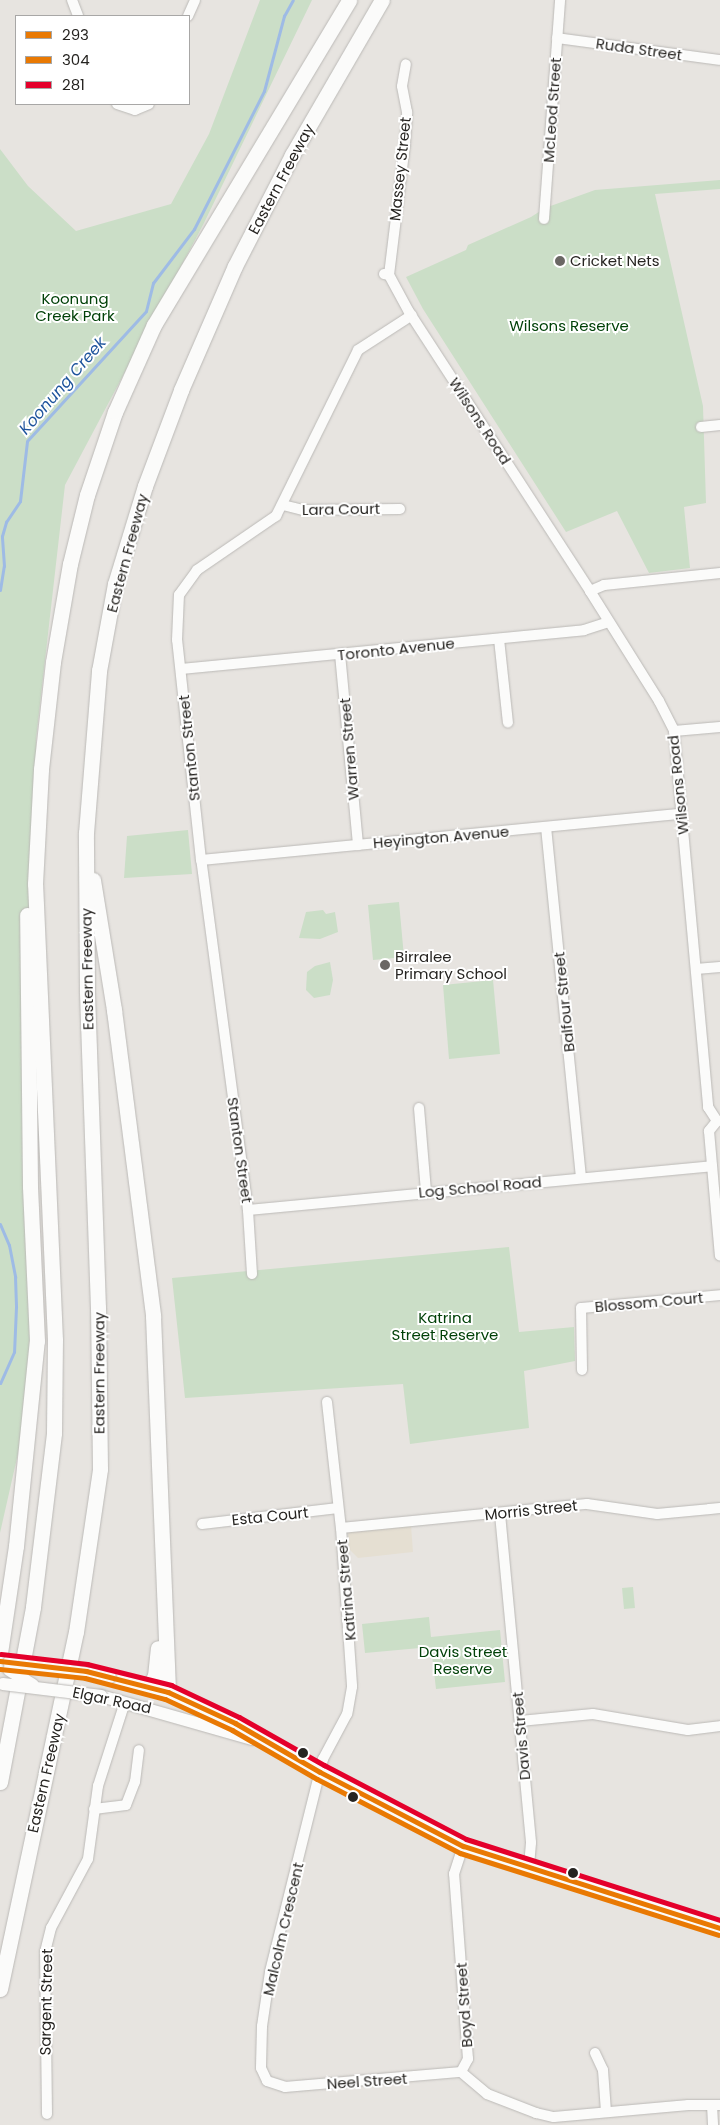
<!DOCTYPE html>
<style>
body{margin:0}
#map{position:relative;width:720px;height:2125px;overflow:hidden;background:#e7e4e0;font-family:Poppins,sans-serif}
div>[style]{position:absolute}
.commercial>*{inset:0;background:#e5dfd2}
.green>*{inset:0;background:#cbdec7}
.stream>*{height:3px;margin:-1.5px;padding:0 1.5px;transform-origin:1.5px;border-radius:1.5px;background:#9ebbe5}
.roads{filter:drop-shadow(0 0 1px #bbb9b6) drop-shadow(0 0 1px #bbb9b6)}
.minor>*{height:10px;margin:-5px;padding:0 5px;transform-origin:5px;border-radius:5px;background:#fbfbfa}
.major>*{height:12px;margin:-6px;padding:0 6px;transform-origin:6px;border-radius:6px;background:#fbfbfa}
.highway>*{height:15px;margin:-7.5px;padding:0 7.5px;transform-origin:7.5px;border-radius:7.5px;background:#fbfbfa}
.bridges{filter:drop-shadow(0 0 1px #bbb9b6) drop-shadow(0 0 1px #bbb9b6)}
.major-bridge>*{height:12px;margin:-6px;padding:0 6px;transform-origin:6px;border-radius:6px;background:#fbfbfa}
.bus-1>*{height:5px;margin:-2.5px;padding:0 2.5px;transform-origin:2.5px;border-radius:2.5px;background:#e97903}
.bus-2>*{height:5px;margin:-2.5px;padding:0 2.5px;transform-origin:2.5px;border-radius:2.5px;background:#e97903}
.bus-3>*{height:5px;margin:-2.5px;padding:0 2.5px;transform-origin:2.5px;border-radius:2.5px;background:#e4002b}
.dots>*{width:14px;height:14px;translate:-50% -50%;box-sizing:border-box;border:2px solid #fff;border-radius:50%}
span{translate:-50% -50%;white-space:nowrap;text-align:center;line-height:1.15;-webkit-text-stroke:4px #fff;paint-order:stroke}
.street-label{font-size:15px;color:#262421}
.poi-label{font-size:15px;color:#262421}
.left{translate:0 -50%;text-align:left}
.park-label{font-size:15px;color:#014108}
.water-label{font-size:16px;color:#1e549c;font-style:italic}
.legend{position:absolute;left:15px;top:15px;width:175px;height:90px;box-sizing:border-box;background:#fff;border:1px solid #a8a7a6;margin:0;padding:6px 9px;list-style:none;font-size:15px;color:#262421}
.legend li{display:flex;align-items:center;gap:10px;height:25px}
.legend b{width:25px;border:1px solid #a8a7a6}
</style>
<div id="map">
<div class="commercial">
<i style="clip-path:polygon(411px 1525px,413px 1552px,358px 1558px,349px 1549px,348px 1532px)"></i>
</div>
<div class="green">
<i style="clip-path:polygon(260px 0,312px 0,204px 223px,65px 485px,36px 739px,42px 950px,31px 1052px,38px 1277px,24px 1427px,0 1533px,0 149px,28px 186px,76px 231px,171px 204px,209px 134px)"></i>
<i style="clip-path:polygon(720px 180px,720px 189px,655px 194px,703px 406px,706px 503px,684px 507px,690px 568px,649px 573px,617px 511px,566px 532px,423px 309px,406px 277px,466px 250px,468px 245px,531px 217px,545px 208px,595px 190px)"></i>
<i style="clip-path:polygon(188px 830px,192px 874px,124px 878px,127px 836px)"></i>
<i style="clip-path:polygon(399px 902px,404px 957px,373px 960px,368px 905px)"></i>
<i style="clip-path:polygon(323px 910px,326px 914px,335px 912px,338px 932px,320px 939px,299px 938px,306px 912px)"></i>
<i style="clip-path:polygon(330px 962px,333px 980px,330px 995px,314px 998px,306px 990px,307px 972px,315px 966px)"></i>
<i style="clip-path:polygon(493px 980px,500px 1054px,449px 1059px,443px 985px)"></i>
<i style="clip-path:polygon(509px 1247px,519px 1332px,574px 1327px,575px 1361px,524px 1371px,529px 1428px,410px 1444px,403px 1384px,185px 1398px,172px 1278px)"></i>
<i style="clip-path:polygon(633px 1587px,635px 1608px,624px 1609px,622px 1588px)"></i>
<i style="clip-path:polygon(429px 1617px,431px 1637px,500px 1630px,505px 1682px,436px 1689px,431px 1647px,365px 1653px,362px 1624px)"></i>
</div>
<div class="stream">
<i style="left:0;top:590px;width:24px;rotate:-81deg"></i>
<i style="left:4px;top:566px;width:30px;rotate:-94deg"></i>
<i style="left:2px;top:536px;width:15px;rotate:-74deg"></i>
<i style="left:6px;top:522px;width:25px;rotate:-56deg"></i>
<i style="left:20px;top:501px;width:60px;rotate:-83.3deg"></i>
<i style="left:27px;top:441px;width:176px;rotate:-47.5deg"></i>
<i style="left:146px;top:311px;width:29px;rotate:-76deg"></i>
<i style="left:153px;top:283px;width:68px;rotate:-52.8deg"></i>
<i style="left:194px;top:229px;width:155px;rotate:-63.1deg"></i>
<i style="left:264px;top:91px;width:78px;rotate:-75.1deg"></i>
<i style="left:284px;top:16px;width:18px;rotate:-61deg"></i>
<i style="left:0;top:1224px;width:23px;rotate:67deg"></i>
<i style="left:9px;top:1245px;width:33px;rotate:79deg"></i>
<i style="left:15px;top:1277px;width:30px;rotate:88deg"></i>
<i style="left:16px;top:1307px;width:45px;rotate:92.5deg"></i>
<i style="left:14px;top:1352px;width:34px;rotate:114deg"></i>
</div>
<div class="roads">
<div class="minor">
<i style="left:72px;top:0;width:17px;rotate:69deg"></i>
<i style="left:188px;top:16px;width:17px;rotate:-66deg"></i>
<i style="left:557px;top:38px;width:164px;rotate:7.7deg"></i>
<i style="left:117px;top:104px;width:19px;rotate:18deg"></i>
<i style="left:135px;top:110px;width:15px;rotate:-23deg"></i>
<i style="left:544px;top:219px;width:220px;rotate:-85.8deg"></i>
<i style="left:384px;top:274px;width:5px;rotate:11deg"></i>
<i style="left:389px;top:275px;width:42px;rotate:61.6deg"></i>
<i style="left:409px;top:312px;width:333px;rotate:57deg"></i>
<i style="left:590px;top:591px;width:130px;rotate:57.9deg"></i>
<i style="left:659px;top:701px;width:34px;rotate:63deg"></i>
<i style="left:674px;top:731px;width:378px;rotate:84.8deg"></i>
<i style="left:708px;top:1107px;width:17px;rotate:57deg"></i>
<i style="left:717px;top:1121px;width:13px;rotate:129deg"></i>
<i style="left:709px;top:1131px;width:125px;rotate:85deg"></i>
<i style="left:389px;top:275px;width:132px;rotate:-83deg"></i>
<i style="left:405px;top:144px;width:32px;rotate:-86deg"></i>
<i style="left:407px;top:112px;width:26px;rotate:-101deg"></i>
<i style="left:402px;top:86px;width:22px;rotate:-80deg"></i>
<i style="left:701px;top:427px;width:19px;rotate:-6deg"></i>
<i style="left:283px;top:505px;width:21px;rotate:14deg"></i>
<i style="left:303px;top:510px;width:97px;rotate:-0.6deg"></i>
<i style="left:590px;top:591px;width:15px;rotate:-23deg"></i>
<i style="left:604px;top:585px;width:117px;rotate:-5.9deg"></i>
<i style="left:499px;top:639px;width:84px;rotate:83.9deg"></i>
<i style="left:340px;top:654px;width:192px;rotate:84.6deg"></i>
<i style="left:181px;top:669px;width:405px;rotate:-5.5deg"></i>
<i style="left:584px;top:630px;width:26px;rotate:-18deg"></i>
<i style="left:674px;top:731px;width:46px;rotate:-5deg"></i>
<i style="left:546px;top:827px;width:352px;rotate:84.3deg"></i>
<i style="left:201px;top:860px;width:482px;rotate:-5.5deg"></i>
<i style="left:696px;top:969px;width:24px;rotate:-5deg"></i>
<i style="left:419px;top:1108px;width:84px;rotate:85.2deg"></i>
<i style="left:248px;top:1210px;width:466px;rotate:-5.4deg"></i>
<i style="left:252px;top:1274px;width:64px;rotate:-93.6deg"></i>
<i style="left:248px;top:1210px;width:353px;rotate:-97.6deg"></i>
<i style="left:201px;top:860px;width:221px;rotate:-96.2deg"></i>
<i style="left:177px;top:640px;width:45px;rotate:-87.5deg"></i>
<i style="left:179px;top:595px;width:31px;rotate:-54deg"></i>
<i style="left:197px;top:570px;width:96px;rotate:-34.4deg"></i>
<i style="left:276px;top:516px;width:185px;rotate:-63.7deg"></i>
<i style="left:358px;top:350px;width:64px;rotate:-32.9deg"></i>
<i style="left:582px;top:1370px;width:62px;rotate:-90.9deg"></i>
<i style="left:581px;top:1308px;width:140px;rotate:-5.3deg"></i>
<i style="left:327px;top:1402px;width:127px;rotate:83.7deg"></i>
<i style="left:341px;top:1528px;width:159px;rotate:86deg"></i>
<i style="left:352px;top:1687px;width:27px;rotate:100deg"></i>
<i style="left:347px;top:1714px;width:51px;rotate:118.1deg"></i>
<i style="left:323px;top:1759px;width:219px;rotate:104deg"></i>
<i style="left:270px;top:1972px;width:55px;rotate:98.4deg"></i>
<i style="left:262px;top:2026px;width:42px;rotate:91.4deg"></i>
<i style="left:261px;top:2068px;width:14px;rotate:65deg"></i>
<i style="left:267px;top:2081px;width:19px;rotate:18deg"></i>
<i style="left:285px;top:2087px;width:177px;rotate:-4.9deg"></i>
<i style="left:500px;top:1514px;width:330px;rotate:84.6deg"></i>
<i style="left:531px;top:1843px;width:25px;rotate:95deg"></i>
<i style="left:202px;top:1524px;width:137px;rotate:-6.7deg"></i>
<i style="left:341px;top:1528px;width:247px;rotate:-5.6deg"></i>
<i style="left:587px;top:1504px;width:71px;rotate:8.1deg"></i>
<i style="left:657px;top:1514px;width:63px;rotate:-5.4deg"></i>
<i style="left:520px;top:1721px;width:73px;rotate:-5.5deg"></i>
<i style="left:593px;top:1714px;width:96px;rotate:9.6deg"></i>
<i style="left:688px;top:1730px;width:32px;rotate:-7deg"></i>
<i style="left:94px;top:1809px;width:32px;rotate:-7deg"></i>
<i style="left:126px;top:1805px;width:25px;rotate:-69deg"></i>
<i style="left:135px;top:1782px;width:32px;rotate:-83deg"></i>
<i style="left:595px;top:2053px;width:19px;rotate:65deg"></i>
<i style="left:603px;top:2070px;width:42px;rotate:85.9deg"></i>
<i style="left:461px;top:2072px;width:34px;rotate:40deg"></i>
<i style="left:487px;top:2094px;width:53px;rotate:21.2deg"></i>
<i style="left:536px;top:2113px;width:18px;rotate:13deg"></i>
<i style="left:554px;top:2117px;width:135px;rotate:-5.1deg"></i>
<i style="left:688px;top:2105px;width:32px"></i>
<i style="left:461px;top:2072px;width:15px;rotate:-62deg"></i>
<i style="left:468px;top:2059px;width:186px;rotate:-94.3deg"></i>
<i style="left:454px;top:1874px;width:29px;rotate:-72deg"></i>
<i style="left:712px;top:2105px;width:20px;rotate:87deg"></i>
<i style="left:47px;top:2114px;width:162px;rotate:-90.7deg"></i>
<i style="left:45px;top:1952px;width:25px;rotate:-76deg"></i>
<i style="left:51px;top:1928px;width:78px;rotate:-61.8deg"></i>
<i style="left:88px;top:1859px;width:74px;rotate:-82.2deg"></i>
<i style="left:98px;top:1786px;width:88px;rotate:-72.2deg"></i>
</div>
<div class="major">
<i style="left:110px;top:1677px;width:60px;rotate:14.5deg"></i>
<i style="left:168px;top:1692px;width:74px;rotate:24.8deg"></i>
<i style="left:235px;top:1723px;width:98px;rotate:30deg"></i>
<i style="left:320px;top:1772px;width:161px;rotate:27.4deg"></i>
<i style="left:463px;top:1846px;width:270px;rotate:17.7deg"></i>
<i style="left:101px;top:1696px;width:157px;rotate:15.9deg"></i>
</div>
<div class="highway">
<i style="left:93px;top:880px;width:132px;rotate:80.8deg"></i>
<i style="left:114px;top:1010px;width:308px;rotate:82.7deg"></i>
<i style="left:153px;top:1316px;width:376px;rotate:87.7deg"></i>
<i style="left:2px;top:1661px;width:8px;rotate:-104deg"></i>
<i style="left:0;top:1653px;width:108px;rotate:-81.5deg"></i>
<i style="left:16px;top:1546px;width:206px;rotate:-84.2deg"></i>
<i style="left:37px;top:1341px;width:155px;rotate:-92.6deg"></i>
<i style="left:30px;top:1186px;width:271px;rotate:-90.6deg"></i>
<i style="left:149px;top:1686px;width:12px;rotate:-59deg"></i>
<i style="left:155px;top:1676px;width:28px;rotate:-84deg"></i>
<i style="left:0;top:1782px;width:178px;rotate:-79.3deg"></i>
<i style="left:33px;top:1607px;width:175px;rotate:-83.1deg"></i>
<i style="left:54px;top:1433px;width:93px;rotate:-89.4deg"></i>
<i style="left:55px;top:1340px;width:456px;rotate:-92.5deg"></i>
<i style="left:35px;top:884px;width:115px;rotate:-87deg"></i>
<i style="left:41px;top:769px;width:108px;rotate:-83.6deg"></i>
<i style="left:53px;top:662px;width:99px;rotate:-80.2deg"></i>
<i style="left:70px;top:564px;width:71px;rotate:-76.2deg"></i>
<i style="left:87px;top:495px;width:88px;rotate:-71.4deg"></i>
<i style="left:115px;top:412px;width:95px;rotate:-65.9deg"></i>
<i style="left:154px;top:325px;width:379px;rotate:-59deg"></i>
<i style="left:0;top:1989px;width:365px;rotate:-78deg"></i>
<i style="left:76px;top:1632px;width:165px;rotate:-81.6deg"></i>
<i style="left:100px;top:1469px;width:161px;rotate:-90.7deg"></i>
<i style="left:98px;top:1308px;width:317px;rotate:-92deg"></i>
<i style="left:87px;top:991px;width:158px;rotate:-90.4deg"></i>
<i style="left:86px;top:833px;width:163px;rotate:-85.4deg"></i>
<i style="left:99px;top:671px;width:88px;rotate:-79.6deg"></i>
<i style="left:115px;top:584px;width:102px;rotate:-73deg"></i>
<i style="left:145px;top:486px;width:103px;rotate:-69.4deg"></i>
<i style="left:181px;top:390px;width:135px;rotate:-66.5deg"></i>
<i style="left:235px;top:266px;width:125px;rotate:-62.8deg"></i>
<i style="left:292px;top:155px;width:179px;rotate:-59.9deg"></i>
</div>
</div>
<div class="bridges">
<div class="major-bridge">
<i style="left:9px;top:1662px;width:102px;rotate:8.4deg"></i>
<i style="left:9px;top:1670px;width:28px;rotate:32deg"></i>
<i style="left:3px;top:1684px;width:99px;rotate:7deg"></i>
</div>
</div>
<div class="bus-1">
<i style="left:0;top:1661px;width:87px;rotate:6.6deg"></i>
<i style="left:86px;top:1671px;width:85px;rotate:14.4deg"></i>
<i style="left:168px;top:1692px;width:74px;rotate:24.8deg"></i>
<i style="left:235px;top:1723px;width:98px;rotate:30deg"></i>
<i style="left:320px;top:1772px;width:161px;rotate:27.4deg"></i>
<i style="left:463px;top:1846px;width:270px;rotate:17.7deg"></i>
</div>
<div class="bus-2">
<i style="left:0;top:1669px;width:85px;rotate:6deg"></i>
<i style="left:85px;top:1678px;width:83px;rotate:14.7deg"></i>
<i style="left:165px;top:1699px;width:74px;rotate:24.8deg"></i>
<i style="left:232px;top:1730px;width:98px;rotate:30deg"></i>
<i style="left:317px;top:1779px;width:161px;rotate:27.4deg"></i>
<i style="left:460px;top:1853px;width:271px;rotate:17.6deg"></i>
</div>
<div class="bus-3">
<i style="left:1px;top:1654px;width:87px;rotate:6.6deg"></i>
<i style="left:87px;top:1664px;width:87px;rotate:14deg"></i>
<i style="left:171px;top:1685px;width:75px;rotate:25.2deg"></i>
<i style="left:239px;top:1717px;width:98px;rotate:29.5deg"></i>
<i style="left:324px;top:1765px;width:160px;rotate:27.5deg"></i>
<i style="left:466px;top:1839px;width:267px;rotate:17.7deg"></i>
</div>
<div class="dots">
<i style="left:560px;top:261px;background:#6a6764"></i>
<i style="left:385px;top:965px;background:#6a6764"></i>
<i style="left:303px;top:1753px;background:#262421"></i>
<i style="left:353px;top:1797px;background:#262421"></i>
<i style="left:573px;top:1873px;background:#262421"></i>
</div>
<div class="street-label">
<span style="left:639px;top:49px;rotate:8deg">Ruda Street</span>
<span style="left:552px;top:110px;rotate:-86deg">McLeod Street</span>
<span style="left:400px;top:169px;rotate:-84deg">Massey Street</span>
<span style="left:281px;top:179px;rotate:-62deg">Eastern Freeway</span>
<span style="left:480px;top:421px;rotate:57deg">Wilsons Road</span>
<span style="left:341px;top:509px;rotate:-1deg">Lara Court</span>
<span style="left:127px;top:553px;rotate:-75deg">Eastern Freeway</span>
<span style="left:396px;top:649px;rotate:-6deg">Toronto Avenue</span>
<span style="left:189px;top:748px;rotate:-96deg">Stanton Street</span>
<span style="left:349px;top:749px;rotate:-95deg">Warren Street</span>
<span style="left:678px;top:785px;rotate:-96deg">Wilsons Road</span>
<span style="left:441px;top:837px;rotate:-5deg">Heyington Avenue</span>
<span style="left:87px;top:969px;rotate:-91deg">Eastern Freeway</span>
<span style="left:564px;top:1002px;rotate:-96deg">Balfour Street</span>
<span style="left:240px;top:1150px;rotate:82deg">Stanton Street</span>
<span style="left:480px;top:1187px;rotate:-5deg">Log School Road</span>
<span style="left:649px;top:1302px;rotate:-5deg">Blossom Court</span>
<span style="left:99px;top:1373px;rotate:-90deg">Eastern Freeway</span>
<span style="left:531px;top:1510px;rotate:-6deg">Morris Street</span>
<span style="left:270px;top:1516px;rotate:-6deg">Esta Court</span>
<span style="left:346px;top:1590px;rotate:-95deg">Katrina Street</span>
<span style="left:112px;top:1700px;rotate:12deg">Elgar Road</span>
<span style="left:521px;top:1736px;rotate:-95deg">Davis Street</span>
<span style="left:46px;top:1773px;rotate:-77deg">Eastern Freeway</span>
<span style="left:283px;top:1929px;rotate:-77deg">Malcolm Crescent</span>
<span style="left:46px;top:2002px;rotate:-89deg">Sargent Street</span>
<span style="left:464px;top:2005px;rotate:-94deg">Boyd Street</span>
<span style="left:367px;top:2081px;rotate:-4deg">Neel Street</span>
</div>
<div class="poi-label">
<span class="left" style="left:570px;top:261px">Cricket Nets</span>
<span class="left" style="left:395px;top:965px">Birralee<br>Primary School</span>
</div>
<div class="park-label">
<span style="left:75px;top:307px">Koonung<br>Creek Park</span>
<span style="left:569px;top:326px">Wilsons Reserve</span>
<span style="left:445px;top:1326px">Katrina<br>Street Reserve</span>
<span style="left:463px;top:1660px">Davis Street<br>Reserve</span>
</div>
<div class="water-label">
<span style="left:63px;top:386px;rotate:-49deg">Koonung Creek</span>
</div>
<ul class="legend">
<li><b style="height:6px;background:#e97903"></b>293</li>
<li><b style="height:6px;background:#e97903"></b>304</li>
<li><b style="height:6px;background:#e4002b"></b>281</li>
</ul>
</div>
